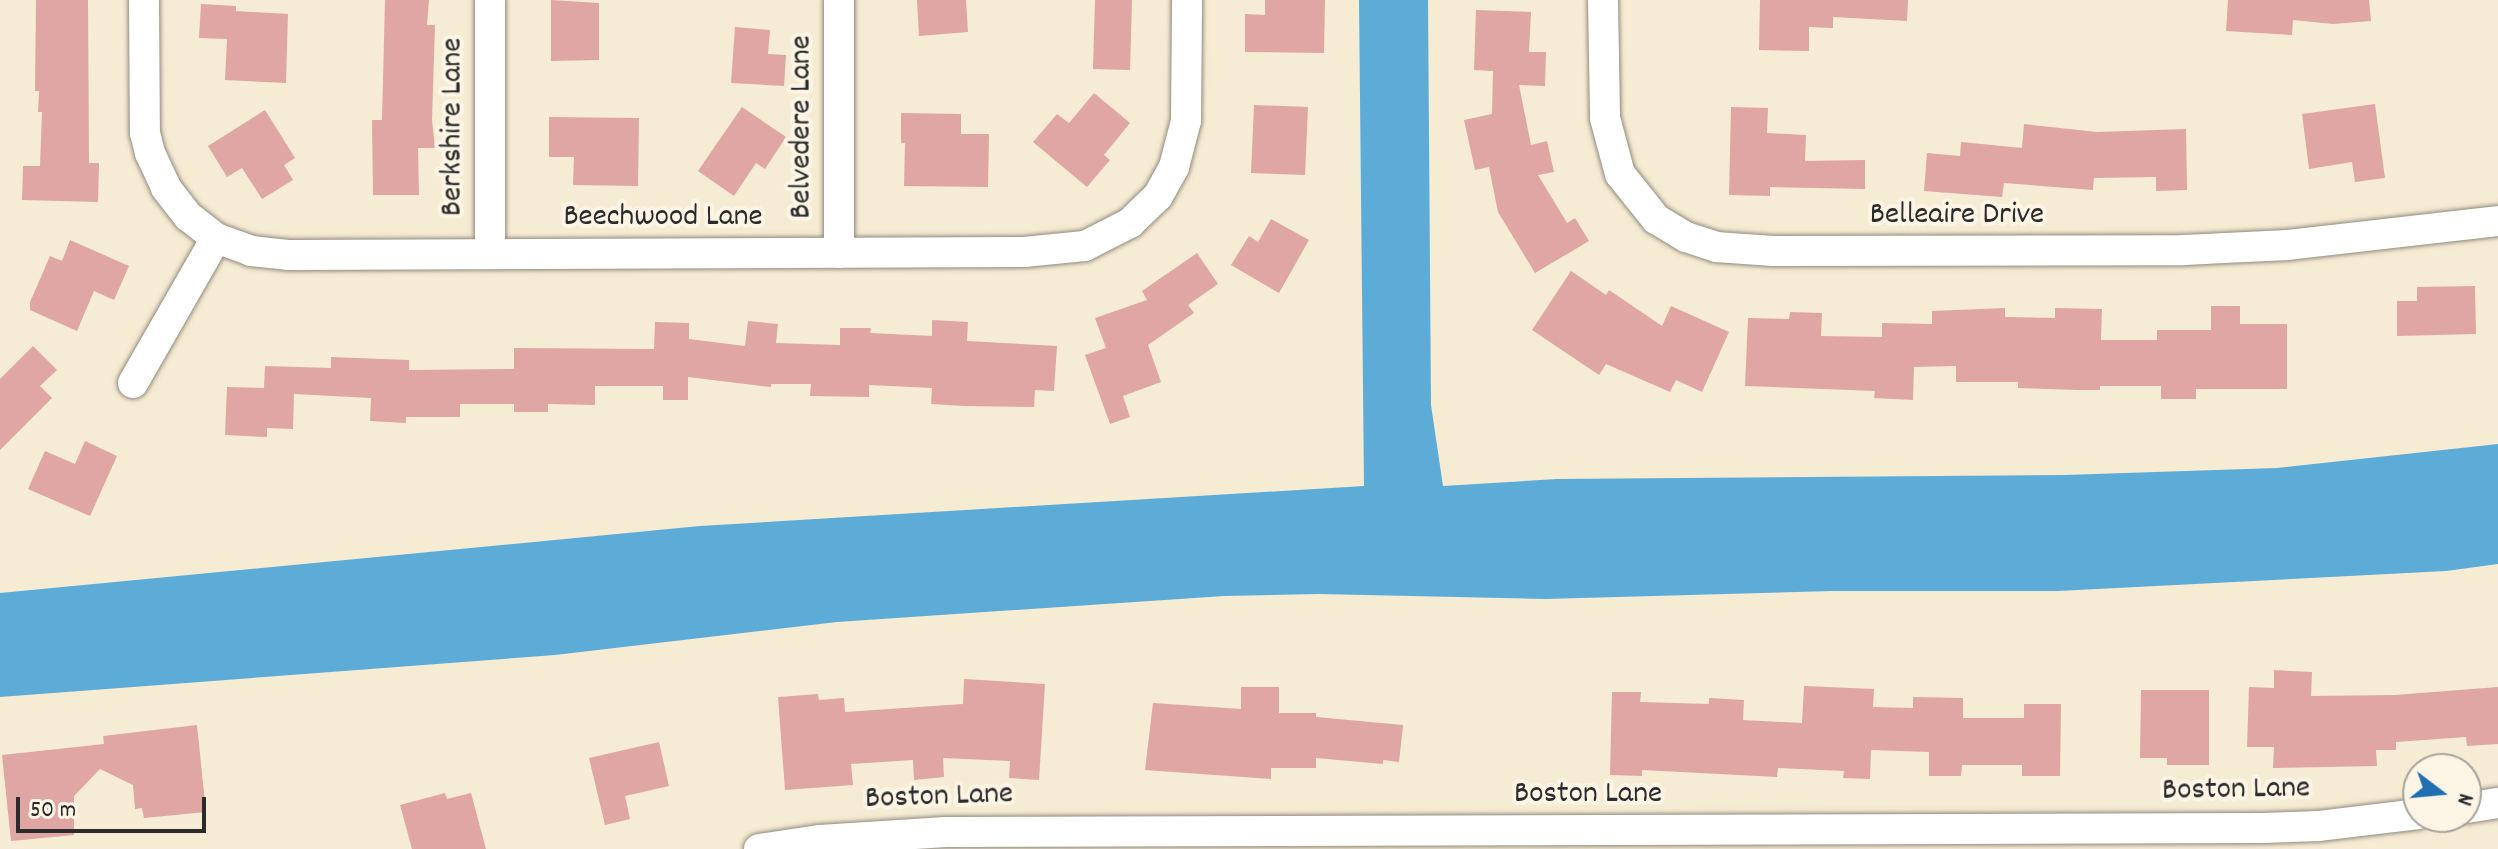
<!DOCTYPE html>
<style>
body{margin:0}
#map{position:relative;width:2498px;height:849px;overflow:hidden;background:#f6ebd3;font-family:Dekko,sans-serif}
div>[style]{position:absolute}
.water>*{inset:0;background:#5dabd7}
.building>*{inset:0;background:#dfa6a4}
.roads{filter:drop-shadow(0 0 2px #908b7f) drop-shadow(0 0 2px #908b7f)}
.minor>*{height:30px;margin:-15px;padding:0 15px;transform-origin:15px;border-radius:15px;background:#fff}
span{translate:-50% -50%;white-space:nowrap;text-align:center;line-height:1.15;-webkit-text-stroke:8px #fcf5e5;paint-order:stroke}
.street-label{font-size:32px;color:#2b2b2b}
.north{position:absolute;left:2402px;top:753px;width:80px;height:80px;box-sizing:border-box;background:#fcf5e5;border:2px solid #a8a49b;border-radius:50%;rotate:106deg;font-size:22px;font-weight:700;line-height:32px;text-align:center;color:#2b2b2b}
.north::after{content:'';display:block;margin:auto;width:28px;height:36px;background:#1f6fb2;clip-path:polygon(50% 0,100% 100%,50% 72%,0 100%)}
.scale{position:absolute;left:16px;top:797px;width:190px;height:36px;box-sizing:border-box;border:4px solid #2b2b2b;border-top:0;padding-left:10px;font-size:24px;line-height:28px;white-space:nowrap;color:#2b2b2b;-webkit-text-stroke:6px #fcf5e5;paint-order:stroke}
</style>
<div id="map">
<div class="water">
<i style="clip-path:polygon(1359px 0,1428px 0,1431px 405px,1443px 486px,1557px 479px,2065px 475px,2277px 468px,2498px 444px,2498px 564px,2446px 571px,2058px 591px,1832px 591px,1545px 599px,1319px 594px,1224px 596px,837px 622px,555px 655px,0 697px,0 593px,700px 526px,1364px 486px)"></i>
</div>
<div class="building">
<i style="clip-path:polygon(36px 0,88px 0,89px 163px,99px 163px,98px 202px,22px 200px,23px 166px,40px 166px,42px 112px,38px 112px,39px 91px,35px 91px)"></i>
<i style="clip-path:polygon(385px 0,429px 0,427px 25px,435px 25px,432px 120px,435px 148px,418px 148px,419px 195px,373px 195px,372px 120px,382px 120px)"></i>
<i style="clip-path:polygon(551px 0,599px 3px,599px 60px,551px 61px)"></i>
<i style="clip-path:polygon(917px 0,966px 0,968px 32px,919px 36px)"></i>
<i style="clip-path:polygon(1095px 0,1132px 0,1130px 70px,1093px 69px)"></i>
<i style="clip-path:polygon(1265px 0,1325px 0,1324px 53px,1245px 52px,1245px 14px,1265px 15px)"></i>
<i style="clip-path:polygon(1760px 0,1908px 0,1907px 21px,1833px 17px,1833px 28px,1809px 27px,1809px 51px,1759px 50px)"></i>
<i style="clip-path:polygon(2228px 0,2369px 0,2371px 21px,2333px 24px,2293px 20px,2292px 35px,2226px 31px)"></i>
<i style="clip-path:polygon(201px 4px,236px 6px,236px 11px,288px 14px,286px 83px,225px 80px,227px 39px,199px 38px)"></i>
<i style="clip-path:polygon(1476px 10px,1531px 12px,1529px 52px,1546px 52px,1545px 86px,1519px 85px,1531px 145px,1547px 141px,1554px 172px,1538px 175px,1567px 223px,1575px 218px,1589px 241px,1535px 273px,1498px 212px,1489px 167px,1475px 170px,1464px 120px,1492px 114px,1493px 71px,1474px 70px)"></i>
<i style="clip-path:polygon(735px 27px,770px 30px,768px 54px,786px 55px,784px 86px,731px 83px)"></i>
<i style="clip-path:polygon(1094px 93px,1130px 123px,1104px 155px,1110px 160px,1087px 187px,1033px 142px,1057px 114px,1069px 123px)"></i>
<i style="clip-path:polygon(2375px 104px,2385px 178px,2355px 182px,2352px 162px,2309px 169px,2302px 114px)"></i>
<i style="clip-path:polygon(1254px 105px,1308px 107px,1305px 175px,1251px 173px)"></i>
<i style="clip-path:polygon(742px 107px,786px 137px,765px 169px,756px 163px,734px 196px,698px 171px)"></i>
<i style="clip-path:polygon(1731px 107px,1768px 108px,1767px 133px,1806px 135px,1805px 161px,1865px 160px,1865px 189px,1770px 187px,1770px 196px,1729px 195px)"></i>
<i style="clip-path:polygon(265px 110px,295px 158px,284px 165px,293px 180px,262px 199px,242px 168px,227px 177px,208px 146px)"></i>
<i style="clip-path:polygon(901px 113px,961px 114px,961px 134px,989px 134px,988px 187px,904px 186px,905px 143px,901px 143px)"></i>
<i style="clip-path:polygon(549px 117px,639px 118px,638px 186px,573px 185px,574px 157px,549px 157px)"></i>
<i style="clip-path:polygon(2024px 124px,2097px 132px,2186px 129px,2187px 190px,2156px 191px,2156px 177px,2094px 178px,2093px 190px,2004px 183px,2002px 197px,1924px 191px,1927px 153px,1960px 156px,1961px 142px,2022px 148px)"></i>
<i style="clip-path:polygon(1271px 219px,1309px 240px,1279px 293px,1231px 265px,1249px 236px,1258px 242px)"></i>
<i style="clip-path:polygon(70px 240px,129px 266px,114px 300px,94px 291px,77px 331px,30px 310px,30px 302px,50px 256px,62px 261px)"></i>
<i style="clip-path:polygon(1197px 253px,1218px 284px,1188px 305px,1194px 313px,1148px 345px,1161px 382px,1123px 396px,1130px 417px,1110px 424px,1085px 355px,1106px 348px,1095px 318px,1147px 300px,1142px 291px)"></i>
<i style="clip-path:polygon(1571px 271px,1606px 295px,1609px 290px,1662px 326px,1671px 306px,1729px 332px,1702px 392px,1676px 380px,1670px 392px,1606px 364px,1599px 375px,1532px 330px)"></i>
<i style="clip-path:polygon(2475px 286px,2476px 334px,2397px 336px,2397px 301px,2417px 301px,2417px 287px)"></i>
<i style="clip-path:polygon(2211px 306px,2240px 306px,2240px 324px,2287px 324px,2287px 389px,2196px 389px,2196px 399px,2161px 399px,2161px 386px,2100px 386px,2100px 390px,2078px 390px,2018px 388px,2018px 382px,1956px 382px,1956px 366px,1914px 367px,1913px 400px,1874px 398px,1875px 391px,1745px 386px,1748px 318px,1789px 319px,1790px 312px,1822px 313px,1821px 336px,1882px 337px,1882px 323px,1932px 324px,1932px 311px,2005px 308px,2005px 317px,2055px 318px,2055px 308px,2102px 309px,2101px 340px,2157px 340px,2157px 330px,2211px 330px)"></i>
<i style="clip-path:polygon(932px 320px,968px 322px,967px 341px,1057px 346px,1054px 391px,1035px 390px,1034px 407px,964px 406px,931px 404px,932px 388px,869px 385px,869px 397px,810px 396px,811px 384px,771px 384px,771px 387px,688px 377px,688px 400px,663px 400px,663px 386px,595px 386px,595px 405px,548px 404px,548px 412px,514px 412px,514px 404px,460px 404px,460px 417px,406px 417px,406px 423px,370px 421px,371px 398px,294px 394px,293px 429px,267px 428px,267px 437px,225px 435px,227px 387px,264px 388px,265px 366px,331px 368px,331px 357px,409px 360px,409px 370px,514px 369px,514px 348px,654px 349px,655px 322px,689px 323px,689px 339px,745px 346px,748px 321px,778px 324px,776px 343px,840px 345px,840px 328px,871px 328px,870px 333px,932px 336px)"></i>
<i style="clip-path:polygon(33px 346px,57px 370px,40px 386px,52px 398px,0 450px,0 379px)"></i>
<i style="clip-path:polygon(85px 441px,117px 456px,90px 516px,28px 489px,45px 451px,75px 464px)"></i>
<i style="clip-path:polygon(2274px 670px,2312px 672px,2311px 696px,2395px 695px,2498px 687px,2498px 744px,2467px 746px,2466px 737px,2396px 742px,2396px 750px,2376px 750px,2377px 766px,2273px 768px,2274px 747px,2247px 747px,2249px 687px,2274px 688px)"></i>
<i style="clip-path:polygon(964px 679px,1045px 684px,1039px 780px,1009px 778px,1010px 761px,943px 758px,944px 777px,914px 780px,913px 760px,851px 764px,853px 785px,785px 790px,778px 697px,818px 694px,819px 700px,844px 698px,845px 712px,963px 704px)"></i>
<i style="clip-path:polygon(1804px 686px,1874px 689px,1873px 707px,1913px 708px,1913px 697px,1963px 698px,1963px 718px,2024px 718px,2024px 704px,2061px 704px,2060px 776px,2022px 776px,2022px 765px,1962px 765px,1961px 776px,1929px 776px,1929px 752px,1871px 750px,1870px 779px,1843px 778px,1844px 771px,1778px 768px,1777px 777px,1642px 770px,1642px 776px,1610px 775px,1612px 692px,1641px 692px,1640px 702px,1709px 704px,1709px 698px,1744px 700px,1743px 720px,1802px 723px)"></i>
<i style="clip-path:polygon(1241px 687px,1279px 687px,1279px 713px,1316px 713px,1316px 717px,1403px 725px,1399px 762px,1383px 760px,1383px 764px,1316px 758px,1316px 768px,1271px 768px,1271px 779px,1145px 770px,1153px 703px,1241px 709px)"></i>
<i style="clip-path:polygon(2141px 690px,2209px 690px,2209px 765px,2167px 765px,2167px 758px,2140px 758px)"></i>
<i style="clip-path:polygon(197px 725px,206px 812px,144px 818px,142px 808px,135px 809px,133px 785px,100px 769px,74px 796px,74px 835px,11px 841px,2px 755px,104px 744px,103px 736px)"></i>
<i style="clip-path:polygon(659px 742px,669px 786px,625px 796px,630px 819px,605px 825px,589px 758px)"></i>
<i style="clip-path:polygon(445px 793px,447px 799px,471px 793px,486px 849px,412px 849px,400px 805px)"></i>
</div>
<div class="roads">
<div class="minor">
<i style="left:144px;top:0;width:133px;rotate:89.6deg"></i>
<i style="left:145px;top:133px;width:21px;rotate:76deg"></i>
<i style="left:150px;top:153px;width:38px;rotate:65deg"></i>
<i style="left:166px;top:188px;width:37px;rotate:52deg"></i>
<i style="left:189px;top:217px;width:34px;rotate:38deg"></i>
<i style="left:216px;top:238px;width:37px;rotate:20deg"></i>
<i style="left:251px;top:251px;width:37px;rotate:6deg"></i>
<i style="left:288px;top:255px;width:736px;rotate:-0.23deg"></i>
<i style="left:1024px;top:252px;width:61px;rotate:-5.6deg"></i>
<i style="left:1085px;top:246px;width:51px;rotate:-27.1deg"></i>
<i style="left:1130px;top:223px;width:39px;rotate:-44deg"></i>
<i style="left:1158px;top:196px;width:33px;rotate:-61deg"></i>
<i style="left:1174px;top:167px;width:48px;rotate:-75.4deg"></i>
<i style="left:1186px;top:121px;width:121px;rotate:-89.5deg"></i>
<i style="left:839px;top:0;width:253px;rotate:90deg"></i>
<i style="left:1603px;top:0;width:118px;rotate:89deg"></i>
<i style="left:1605px;top:118px;width:58px;rotate:75deg"></i>
<i style="left:1620px;top:174px;width:58px;rotate:51.3deg"></i>
<i style="left:1656px;top:219px;width:35px;rotate:31deg"></i>
<i style="left:1686px;top:237px;width:32px;rotate:18deg"></i>
<i style="left:1716px;top:247px;width:57px;rotate:4deg"></i>
<i style="left:1773px;top:251px;width:411px;rotate:-0.1deg"></i>
<i style="left:2184px;top:250px;width:104px;rotate:-2.8deg"></i>
<i style="left:2288px;top:245px;width:211px;rotate:-6.5deg"></i>
<i style="left:490px;top:254px;width:254px;rotate:-90deg"></i>
<i style="left:133px;top:383px;width:167px;rotate:-60.2deg"></i>
<i style="left:2466px;top:808px;width:32px;rotate:-9deg"></i>
<i style="left:759px;top:849px;width:62px;rotate:-8.4deg"></i>
<i style="left:820px;top:840px;width:126px;rotate:-3.6deg"></i>
<i style="left:946px;top:832px;width:1317px;rotate:-0.17deg"></i>
<i style="left:2263px;top:828px;width:55px;rotate:-2.1deg"></i>
<i style="left:2318px;top:826px;width:101px;rotate:-6.8deg"></i>
</div>
</div>
<div class="street-label">
<span style="left:454px;top:127px;rotate:-90deg">Berkshire Lane</span>
<span style="left:803px;top:127px;rotate:-90deg">Belvedere Lane</span>
<span style="left:1957px;top:216px">Belleaire Drive</span>
<span style="left:663px;top:218px">Beechwood Lane</span>
<span style="left:2236px;top:791px;rotate:-1deg">Boston Lane</span>
<span style="left:1588px;top:795px">Boston Lane</span>
<span style="left:939px;top:798px;rotate:-2deg">Boston Lane</span>
</div>
<div class="north">N</div>
<div class="scale">50 m</div>
</div>
